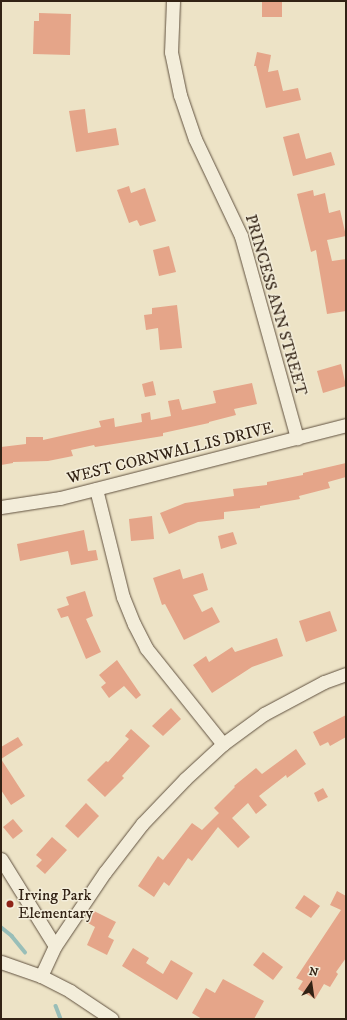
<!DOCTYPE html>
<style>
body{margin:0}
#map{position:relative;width:347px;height:1020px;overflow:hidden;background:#ede3c6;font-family:"IM FELL DW Pica",serif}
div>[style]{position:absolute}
.stream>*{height:3.5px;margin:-1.75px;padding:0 1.75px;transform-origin:1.75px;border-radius:1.75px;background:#99beb8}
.building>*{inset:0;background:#e5a589}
.roads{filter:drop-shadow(0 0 1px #615240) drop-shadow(0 0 1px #615240)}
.minor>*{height:13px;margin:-6.5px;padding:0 6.5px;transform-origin:6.5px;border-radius:6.5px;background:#f3edda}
.dots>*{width:11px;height:11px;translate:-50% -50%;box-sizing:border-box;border:2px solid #f3edda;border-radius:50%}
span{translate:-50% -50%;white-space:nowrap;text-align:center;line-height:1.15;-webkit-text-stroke:3px #f3edda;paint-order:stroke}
.street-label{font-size:16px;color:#322214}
.poi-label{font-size:16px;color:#322214}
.left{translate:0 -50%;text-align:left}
.frame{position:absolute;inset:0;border:2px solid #322214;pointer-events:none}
.north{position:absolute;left:291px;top:964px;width:40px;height:40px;-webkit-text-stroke:3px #f3edda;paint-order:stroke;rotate:13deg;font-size:11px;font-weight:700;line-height:16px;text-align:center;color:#322214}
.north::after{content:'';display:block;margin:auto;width:14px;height:18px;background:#322214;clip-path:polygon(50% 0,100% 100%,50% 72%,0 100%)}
</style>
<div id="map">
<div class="stream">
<i style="left:1px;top:927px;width:14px;rotate:39deg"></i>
<i style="left:12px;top:936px;width:21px;rotate:51deg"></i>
<i style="left:56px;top:1006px;width:14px;rotate:69deg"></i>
</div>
<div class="building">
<i style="clip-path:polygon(262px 1px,282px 1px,282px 17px,262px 17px)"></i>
<i style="clip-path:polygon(39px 13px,71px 14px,70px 55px,33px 54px,34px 21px,39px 21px)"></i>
<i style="clip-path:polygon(257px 52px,271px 55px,268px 72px,278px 70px,283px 91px,298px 88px,301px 100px,266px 108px,256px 66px,254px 66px)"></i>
<i style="clip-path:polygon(85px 109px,88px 133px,116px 128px,119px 145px,76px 152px,69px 111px)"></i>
<i style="clip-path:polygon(299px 133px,306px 159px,331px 152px,335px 165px,293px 176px,283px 137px)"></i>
<i style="clip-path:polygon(129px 186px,131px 193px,145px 188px,156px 221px,140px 226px,137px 220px,129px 223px,117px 190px)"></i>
<i style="clip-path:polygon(313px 190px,314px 196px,325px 193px,329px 213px,340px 210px,346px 236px,327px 240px,332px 261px,346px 259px,346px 311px,327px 314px,316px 250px,311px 252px,297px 194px)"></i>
<i style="clip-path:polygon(169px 246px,176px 272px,159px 276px,153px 250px)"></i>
<i style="clip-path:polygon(177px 305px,182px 348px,160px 350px,158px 328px,146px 330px,144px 315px,152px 314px,152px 308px)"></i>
<i style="clip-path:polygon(341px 364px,346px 386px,323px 393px,317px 371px)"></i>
<i style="clip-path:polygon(153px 381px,156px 395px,145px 397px,142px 384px)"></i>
<i style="clip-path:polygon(252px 383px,257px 404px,234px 409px,236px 415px,209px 422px,209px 423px,163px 433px,163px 436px,95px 447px,94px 445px,71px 450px,73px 456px,48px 461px,13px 462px,13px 463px,1px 465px,1px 447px,26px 444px,26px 437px,43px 437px,43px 440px,101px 427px,99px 421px,114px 418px,115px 427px,142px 422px,141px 414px,150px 412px,151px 420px,171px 416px,168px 401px,179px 399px,182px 410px,216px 403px,213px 391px)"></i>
<i style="clip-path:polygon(346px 463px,346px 477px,328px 482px,330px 488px,299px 496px,300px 499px,260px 506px,260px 508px,224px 512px,224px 519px,198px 522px,169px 534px,160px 513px,185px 503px,234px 496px,233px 489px,267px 485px,267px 482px,303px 475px,303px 473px)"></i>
<i style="clip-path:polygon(152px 516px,154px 539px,131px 541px,129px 519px)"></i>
<i style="clip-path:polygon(84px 530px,88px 551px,96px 550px,98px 560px,71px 565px,68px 551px,20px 561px,17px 544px)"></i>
<i style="clip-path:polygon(233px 532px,237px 544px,221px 549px,218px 536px)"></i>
<i style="clip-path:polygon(180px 569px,183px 579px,203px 573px,208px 590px,193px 595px,202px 612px,212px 607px,220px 622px,184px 640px,165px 604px,162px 605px,153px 578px)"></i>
<i style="clip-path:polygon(85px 591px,93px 616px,86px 619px,101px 652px,86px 659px,68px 616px,61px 618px,57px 609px,69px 605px,66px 597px)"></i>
<i style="clip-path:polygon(330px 611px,337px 631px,306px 642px,299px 621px)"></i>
<i style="clip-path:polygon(277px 638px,283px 656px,252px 667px,212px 693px,193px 665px,206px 656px,209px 662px,232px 647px,235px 652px)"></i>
<i style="clip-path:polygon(117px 660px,141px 695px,136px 699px,124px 686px,109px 698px,101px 687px,106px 683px,99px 675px)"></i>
<i style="clip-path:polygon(171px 708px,181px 719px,163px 736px,152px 726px)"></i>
<i style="clip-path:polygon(346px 715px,346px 737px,330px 746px,328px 742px,320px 746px,313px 732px)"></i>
<i style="clip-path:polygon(131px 729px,150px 746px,122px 776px,124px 778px,105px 797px,87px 780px,106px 761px,108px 762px,129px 739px,125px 736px)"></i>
<i style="clip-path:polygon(18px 737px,23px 745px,1px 759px,25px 796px,11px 805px,1px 790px,1px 747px)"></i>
<i style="clip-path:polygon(296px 749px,306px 764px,287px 778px,286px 775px,259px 796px,267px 805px,256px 814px,248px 803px,232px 818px,250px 837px,238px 848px,218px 827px,192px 861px,188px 858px,169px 886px,164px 882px,154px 897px,138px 886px,158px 856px,163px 860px,192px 823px,202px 830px,219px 813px,214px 808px,235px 787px,234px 786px,256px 768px,262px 774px)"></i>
<i style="clip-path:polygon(323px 788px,328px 797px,318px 802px,314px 793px)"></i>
<i style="clip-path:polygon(86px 803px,99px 816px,78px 838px,65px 826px)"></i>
<i style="clip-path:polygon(13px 819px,23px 831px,13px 839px,3px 827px)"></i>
<i style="clip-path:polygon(52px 837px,67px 850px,45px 874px,36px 866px,42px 860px,36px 855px)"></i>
<i style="clip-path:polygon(337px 891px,346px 896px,346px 958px,336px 972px,338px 974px,330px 987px,324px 984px,315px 999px,298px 989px,303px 981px,296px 978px,341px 910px,330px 905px)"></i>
<i style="clip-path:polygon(304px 895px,320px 906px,311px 918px,295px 908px)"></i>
<i style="clip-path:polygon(94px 911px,116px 922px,108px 937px,114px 940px,107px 955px,87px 945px,95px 927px,88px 923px)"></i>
<i style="clip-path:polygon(133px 948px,149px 958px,146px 963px,163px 974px,171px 960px,193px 973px,177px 1000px,122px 966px)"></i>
<i style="clip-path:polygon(263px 952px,283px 967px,273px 980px,253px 965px)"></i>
<i style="clip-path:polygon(223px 979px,264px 1001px,254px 1019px,202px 1019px,192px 1013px,206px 988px,215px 993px)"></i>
</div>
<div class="roads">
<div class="minor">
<i style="left:173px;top:1px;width:51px;rotate:92.2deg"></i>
<i style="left:171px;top:52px;width:44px;rotate:78.2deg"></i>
<i style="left:180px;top:95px;width:46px;rotate:71.2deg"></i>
<i style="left:195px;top:139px;width:107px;rotate:64.6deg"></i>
<i style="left:241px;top:236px;width:210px;rotate:74.5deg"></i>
<i style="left:96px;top:489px;width:111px;rotate:76deg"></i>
<i style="left:123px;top:597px;width:29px;rotate:68deg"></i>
<i style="left:134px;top:624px;width:27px;rotate:63deg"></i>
<i style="left:146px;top:648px;width:123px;rotate:51.3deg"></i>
<i style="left:1px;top:507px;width:60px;rotate:-8.7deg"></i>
<i style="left:60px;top:498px;width:295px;rotate:-14.3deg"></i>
<i style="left:1px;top:859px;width:102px;rotate:58.2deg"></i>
<i style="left:1px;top:962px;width:42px;rotate:19.3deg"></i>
<i style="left:41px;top:976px;width:33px;rotate:27deg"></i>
<i style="left:70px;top:991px;width:50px;rotate:33.7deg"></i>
<i style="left:41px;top:976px;width:33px;rotate:-65deg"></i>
<i style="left:55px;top:946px;width:89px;rotate:-56deg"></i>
<i style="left:105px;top:872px;width:61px;rotate:-52.4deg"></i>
<i style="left:142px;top:824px;width:62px;rotate:-46.3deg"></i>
<i style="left:185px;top:779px;width:52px;rotate:-42.6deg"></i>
<i style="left:223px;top:744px;width:51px;rotate:-36.2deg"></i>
<i style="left:264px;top:714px;width:68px;rotate:-28.1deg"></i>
<i style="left:324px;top:682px;width:23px;rotate:-20deg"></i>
</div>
</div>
<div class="dots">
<i style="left:10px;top:904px;background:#8f2418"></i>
</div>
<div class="street-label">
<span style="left:276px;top:305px;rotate:74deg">PRINCESS ANN STREET</span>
<span style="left:170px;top:453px;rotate:-14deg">WEST CORNWALLIS DRIVE</span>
</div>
<div class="poi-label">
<span class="left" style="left:18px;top:904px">Irving Park<br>Elementary</span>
</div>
<div class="frame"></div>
<div class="north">N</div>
</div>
